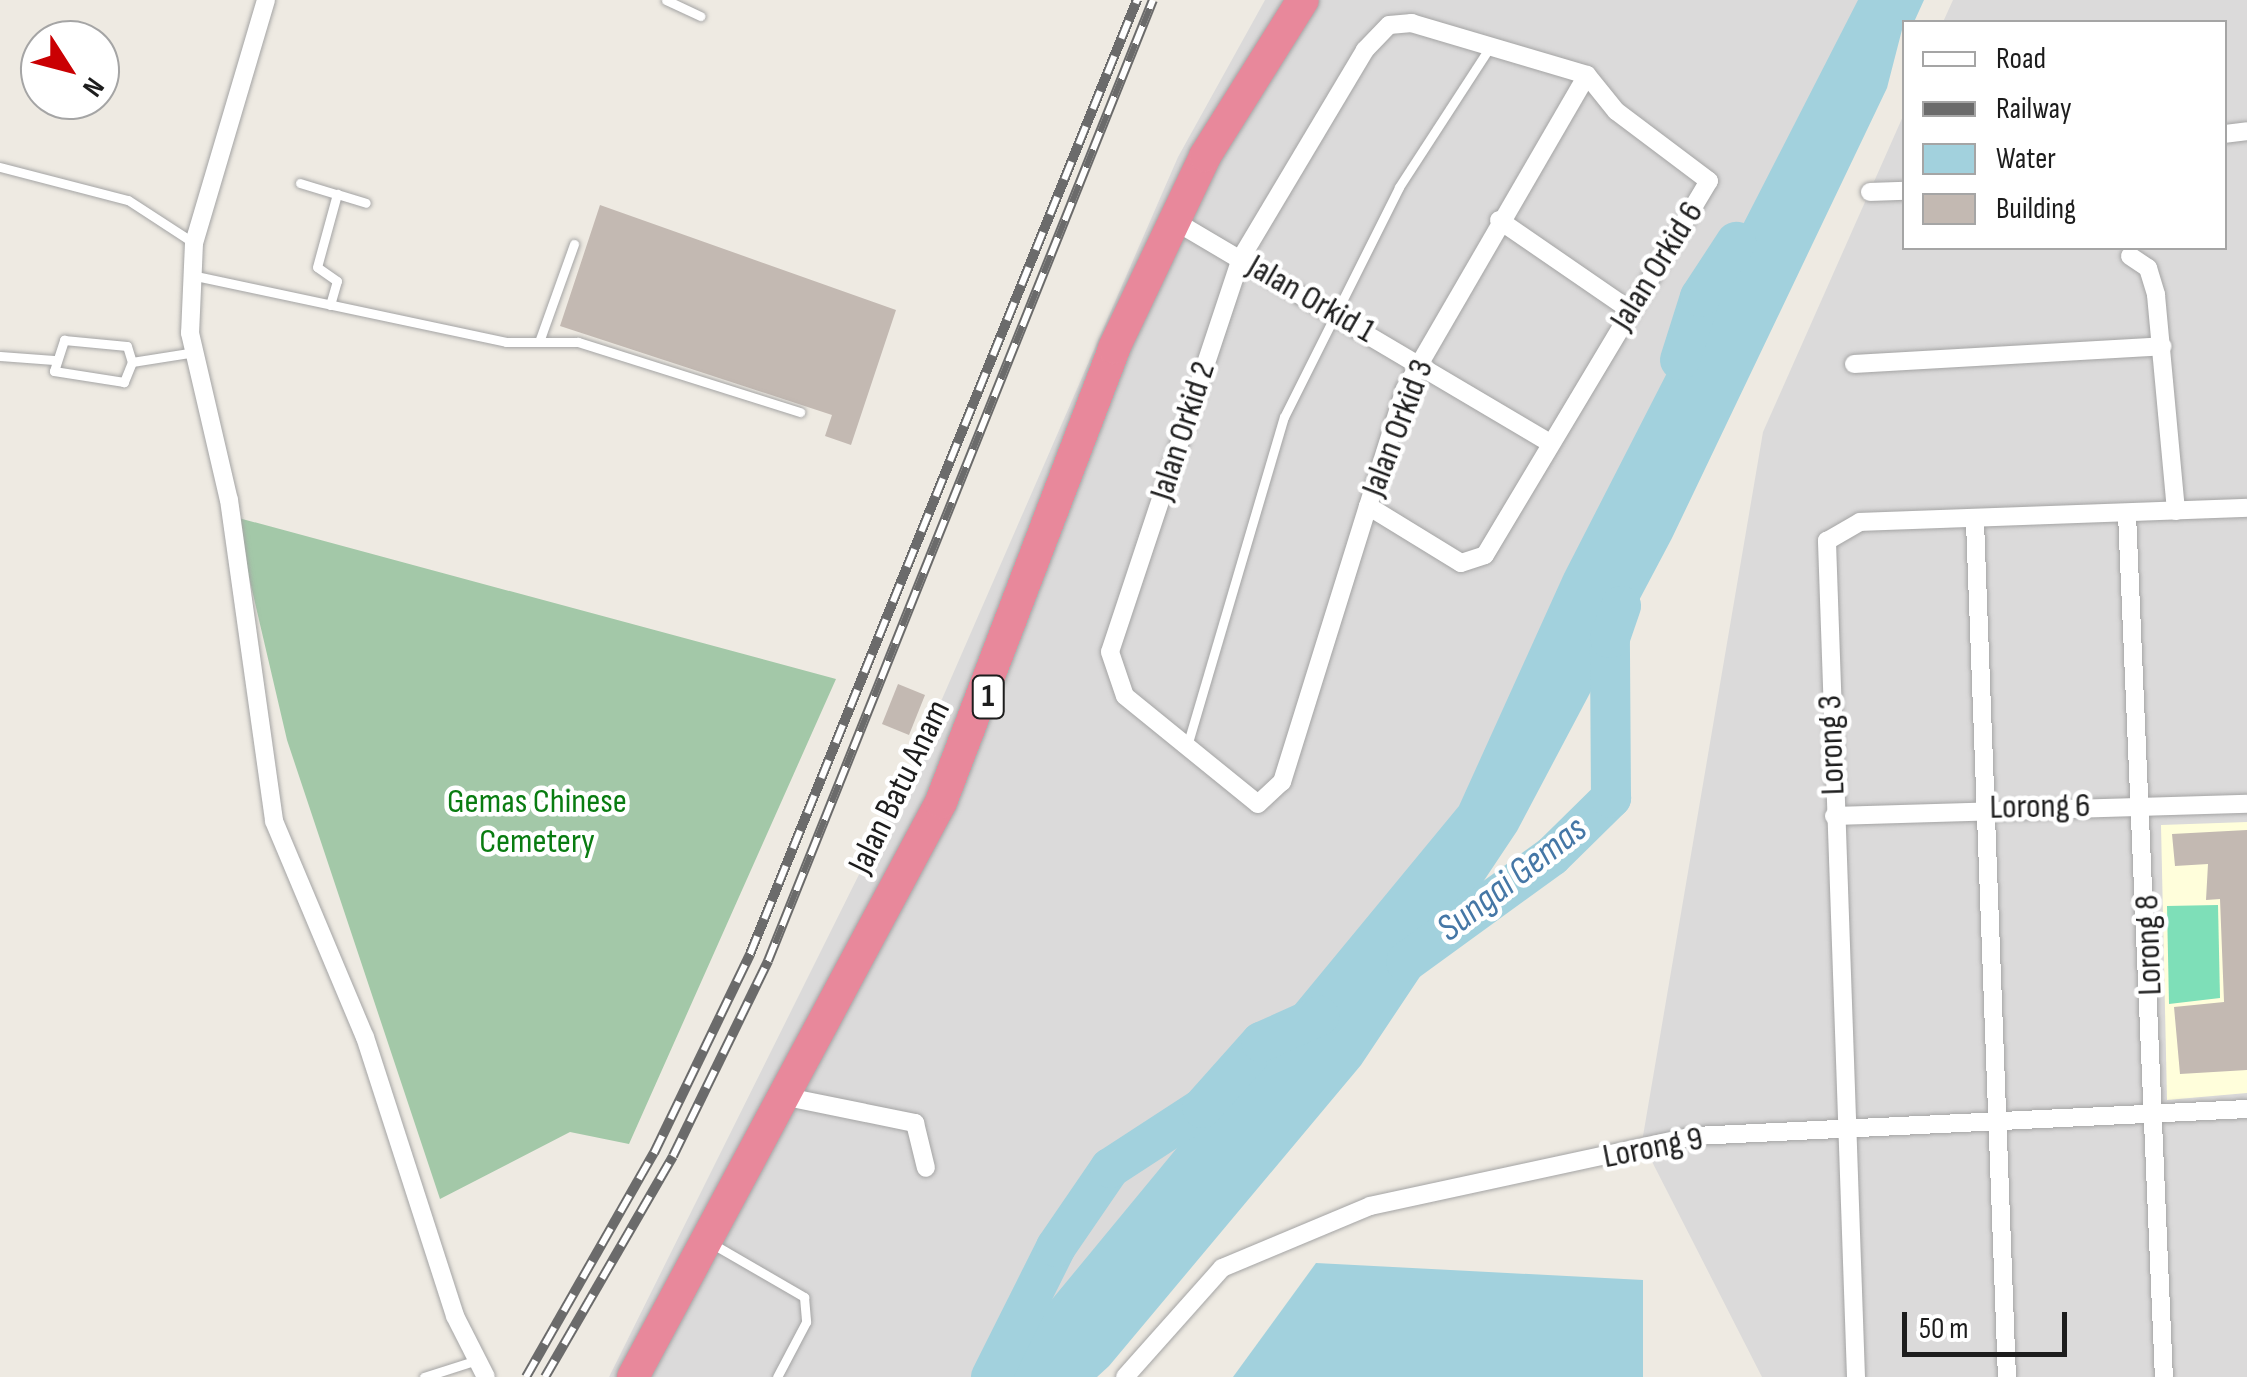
<!DOCTYPE html>
<style>
body{margin:0}
#map{position:relative;width:2247px;height:1377px;overflow:hidden;background:#eeeae2;font-family:"Sofia Sans Condensed",sans-serif}
div>[style]{position:absolute}
.residential>*{inset:0;background:#dbdada}
.education>*{inset:0;background:#fffedb}
.cemetery>*{inset:0;background:#a3c8a8}
.pitch>*{inset:0;background:#7edfb8}
.water>*{inset:0;background:#a2d1dd}
.river>*{height:40px;margin:-20px;padding:0 20px;transform-origin:20px;border-radius:20px;background:#a2d1dd}
.building>*{inset:0;background:#c3b9b2}
.roads{filter:drop-shadow(0 0 2px #a4a4a4) drop-shadow(0 0 2px #a4a4a4)}
.lane>*{height:9px;margin:-4.5px;padding:0 4.5px;transform-origin:4.5px;border-radius:4.5px;background:#fff}
.street>*{height:18px;margin:-9px;padding:0 9px;transform-origin:9px;border-radius:9px;background:#fff}
.highway>*{height:32px;margin:-16px;padding:0 16px;transform-origin:16px;border-radius:16px;background:#e8889b}
.rail>*{height:10px;margin-top:-5px;transform-origin:0;background:repeating-linear-gradient(90deg,#fff 0 19px,#6b6b6b 0 38px);box-sizing:border-box;border-block:2px solid #6b6b6b}
span{translate:-50% -50%;white-space:nowrap;text-align:center;line-height:1.15;-webkit-text-stroke:9px #fff;paint-order:stroke}
.shield-label span{padding:2px 8px;background:#fff;border:2px solid;border-radius:8px;-webkit-text-stroke-width:0}
.shield-label{font-size:32px;color:#1d1d1d;font-weight:700}
.street-label{font-size:35px;color:#1d1d1d}
.park-label{font-size:35px;color:#097c11}
.water-label{font-size:38px;color:#4577a6;font-style:italic}
.legend{position:absolute;left:1902px;top:20px;width:325px;height:230px;box-sizing:border-box;background:#fff;border:2px solid #a5a5a5;margin:0;padding:12px 18px;list-style:none;font-size:30px;color:#1d1d1d}
.legend li{display:flex;align-items:center;gap:20px;height:50px}
.legend b{width:50px;border:2px solid #a5a5a5}
.north{position:absolute;left:20px;top:20px;width:100px;height:100px;box-sizing:border-box;background:#fff;border:2px solid #a5a5a5;border-radius:50%;rotate:126deg;font-size:28px;font-weight:700;line-height:40px;text-align:center;color:#1d1d1d}
.north::after{content:'';display:block;margin:auto;width:35px;height:45px;background:#ca0003;clip-path:polygon(50% 0,100% 100%,50% 72%,0 100%)}
.scale{position:absolute;left:1902px;top:1312px;width:165px;height:45px;box-sizing:border-box;border:5px solid #1d1d1d;border-top:0;padding-left:12px;font-size:30px;line-height:35px;white-space:nowrap;color:#1d1d1d;-webkit-text-stroke:8px #fff;paint-order:stroke}
</style>
<div id="map">
<div class="residential">
<i style="clip-path:polygon(1265px 0,1873px 0,1434px 920px,1058px 1377px,609px 1377px,912px 768px,1178px 157px)"></i>
<i style="clip-path:polygon(1953px 0,2247px 0,2247px 1377px,1762px 1377px,1642px 1142px,1763px 432px,1904px 114px,1904px 248px,2224px 248px,2224px 22px,1943px 22px)"></i>
</div>
<div class="education">
<i style="clip-path:polygon(2247px 822px,2247px 1093px,2167px 1100px,2161px 825px)"></i>
</div>
<div class="cemetery">
<i style="clip-path:polygon(235px 517px,836px 679px,629px 1144px,570px 1132px,440px 1199px,287px 740px)"></i>
</div>
<div class="pitch">
<i style="clip-path:polygon(2218px 905px,2220px 998px,2169px 1004px,2167px 906px)"></i>
</div>
<div class="water">
<i style="clip-path:polygon(1858px 0,1924px 0,1914px 22px,1904px 22px,1887px 88px,1672px 538px,1517px 831px,1361px 1065px,1109px 1366px,1097px 1377px,988px 1377px,1459px 806px,1564px 574px)"></i>
<i style="clip-path:polygon(1316px 1263px,1643px 1280px,1643px 1377px,1233px 1377px)"></i>
</div>
<div class="river">
<i style="left:1680px;top:360px;width:66px;rotate:-72.4deg"></i>
<i style="left:1700px;top:297px;width:66px;rotate:-56.8deg"></i>
<i style="left:1406px;top:962px;width:180px;rotate:-36deg"></i>
<i style="left:1552px;top:856px;width:83px;rotate:-44.5deg"></i>
<i style="left:1611px;top:798px;width:160px;rotate:-90.4deg"></i>
<i style="left:1610px;top:638px;width:34px;rotate:-71deg"></i>
<i style="left:991px;top:1377px;width:145px;rotate:-63.4deg"></i>
<i style="left:1056px;top:1247px;width:96px;rotate:-55.6deg"></i>
<i style="left:1110px;top:1168px;width:110px;rotate:-33.1deg"></i>
<i style="left:1202px;top:1108px;width:89px;rotate:-48.2deg"></i>
<i style="left:1261px;top:1042px;width:64px;rotate:-24.1deg"></i>
</div>
<div class="building">
<i style="clip-path:polygon(600px 205px,896px 310px,851px 445px,825px 436px,832px 415px,560px 326px)"></i>
<i style="clip-path:polygon(898px 684px,925px 695px,909px 735px,882px 724px)"></i>
<i style="clip-path:polygon(2247px 830px,2247px 1070px,2180px 1074px,2174px 1007px,2224px 1002px,2220px 899px,2206px 900px,2208px 864px,2175px 866px,2172px 834px)"></i>
</div>
<div class="roads">
<div class="lane">
<i style="left:666px;top:0;width:38px;rotate:25deg"></i>
<i style="left:0;top:167px;width:132px;rotate:14.5deg"></i>
<i style="left:128px;top:200px;width:79px;rotate:33.1deg"></i>
<i style="left:300px;top:183px;width:39px;rotate:17deg"></i>
<i style="left:191px;top:275px;width:322px;rotate:12deg"></i>
<i style="left:506px;top:342px;width:72px"></i>
<i style="left:578px;top:342px;width:233px;rotate:17.5deg"></i>
<i style="left:330px;top:305px;width:25px;rotate:-74deg"></i>
<i style="left:337px;top:281px;width:24px;rotate:-145deg"></i>
<i style="left:317px;top:267px;width:76px;rotate:-74.7deg"></i>
<i style="left:337px;top:194px;width:30px;rotate:17deg"></i>
<i style="left:540px;top:339px;width:101px;rotate:-70.3deg"></i>
<i style="left:0;top:356px;width:54px;rotate:4.2deg"></i>
<i style="left:132px;top:362px;width:22px;rotate:112deg"></i>
<i style="left:124px;top:382px;width:71px;rotate:-171.1deg"></i>
<i style="left:54px;top:371px;width:33px;rotate:-72deg"></i>
<i style="left:64px;top:340px;width:63px;rotate:5.4deg"></i>
<i style="left:127px;top:346px;width:17px;rotate:73deg"></i>
<i style="left:132px;top:362px;width:64px;rotate:-9deg"></i>
<i style="left:1187px;top:746px;width:343px;rotate:-73.6deg"></i>
<i style="left:1284px;top:417px;width:257px;rotate:-63.4deg"></i>
<i style="left:1399px;top:187px;width:167px;rotate:-57deg"></i>
<i style="left:711px;top:1243px;width:108px;rotate:30.1deg"></i>
<i style="left:804px;top:1297px;width:25px;rotate:85deg"></i>
<i style="left:806px;top:1322px;width:62px;rotate:117.8deg"></i>
<i style="left:424px;top:1377px;width:52px;rotate:-17.7deg"></i>
</div>
<div class="street">
<i style="left:266px;top:0;width:253px;rotate:106.5deg"></i>
<i style="left:194px;top:243px;width:90px;rotate:92.5deg"></i>
<i style="left:190px;top:333px;width:171px;rotate:76.9deg"></i>
<i style="left:229px;top:500px;width:324px;rotate:82deg"></i>
<i style="left:274px;top:821px;width:234px;rotate:67.2deg"></i>
<i style="left:365px;top:1037px;width:293px;rotate:72.1deg"></i>
<i style="left:455px;top:1316px;width:68px;rotate:63.1deg"></i>
<i style="left:2224px;top:134px;width:23px;rotate:-7deg"></i>
<i style="left:1870px;top:192px;width:34px;rotate:-2deg"></i>
<i style="left:1173px;top:220px;width:438px;rotate:30.6deg"></i>
<i style="left:1499px;top:220px;width:159px;rotate:34.5deg"></i>
<i style="left:2130px;top:256px;width:22px;rotate:34deg"></i>
<i style="left:2148px;top:268px;width:28px;rotate:73deg"></i>
<i style="left:2156px;top:295px;width:217px;rotate:84.7deg"></i>
<i style="left:1854px;top:364px;width:309px;rotate:-3.3deg"></i>
<i style="left:1368px;top:506px;width:109px;rotate:31.5deg"></i>
<i style="left:1461px;top:563px;width:25px;rotate:-18deg"></i>
<i style="left:1485px;top:555px;width:436px;rotate:-59.1deg"></i>
<i style="left:1709px;top:181px;width:116px;rotate:-143deg"></i>
<i style="left:1616px;top:111px;width:46px;rotate:-128.9deg"></i>
<i style="left:1587px;top:75px;width:183px;rotate:-163.5deg"></i>
<i style="left:1412px;top:23px;width:23px;rotate:175deg"></i>
<i style="left:1389px;top:25px;width:35px;rotate:134deg"></i>
<i style="left:1365px;top:50px;width:242px;rotate:120.8deg"></i>
<i style="left:1241px;top:258px;width:415px;rotate:108.4deg"></i>
<i style="left:1110px;top:652px;width:46px;rotate:71.2deg"></i>
<i style="left:1125px;top:696px;width:171px;rotate:39.1deg"></i>
<i style="left:1258px;top:804px;width:33px;rotate:-43deg"></i>
<i style="left:1282px;top:782px;width:289px;rotate:-72.7deg"></i>
<i style="left:1368px;top:506px;width:123px;rotate:-72.5deg"></i>
<i style="left:1405px;top:389px;width:363px;rotate:-59.9deg"></i>
<i style="left:2127px;top:514px;width:864px;rotate:87.55deg"></i>
<i style="left:1975px;top:522px;width:856px;rotate:87.86deg"></i>
<i style="left:1834px;top:816px;width:413px;rotate:-1.7deg"></i>
<i style="left:782px;top:1096px;width:136px;rotate:11.5deg"></i>
<i style="left:915px;top:1123px;width:46px;rotate:76.3deg"></i>
<i style="left:1125px;top:1377px;width:146px;rotate:-48.3deg"></i>
<i style="left:1222px;top:1268px;width:160px;rotate:-22.7deg"></i>
<i style="left:1370px;top:1206px;width:332px;rotate:-12.2deg"></i>
<i style="left:1695px;top:1136px;width:553px;rotate:-2.8deg"></i>
<i style="left:1856px;top:1377px;width:837px;rotate:-91.99deg"></i>
<i style="left:1827px;top:541px;width:38px;rotate:-30deg"></i>
<i style="left:1860px;top:522px;width:387px;rotate:-2.1deg"></i>
</div>
<div class="highway">
<i style="left:633px;top:1377px;width:652px;rotate:-61.82deg"></i>
<i style="left:941px;top:802px;width:486px;rotate:-69.1deg"></i>
<i style="left:1114px;top:348px;width:212px;rotate:-64.6deg"></i>
<i style="left:1205px;top:156px;width:184px;rotate:-57.9deg"></i>
</div>
</div>
<div class="rail">
<i style="left:526px;top:1377px;width:258px;rotate:-60.3deg"></i>
<i style="left:654px;top:1153px;width:221px;rotate:-64.2deg"></i>
<i style="left:750px;top:954px;width:1030px;rotate:-67.92deg"></i>
<i style="left:545px;top:1377px;width:255px;rotate:-59.9deg"></i>
<i style="left:673px;top:1156px;width:217px;rotate:-64deg"></i>
<i style="left:768px;top:961px;width:1035px;rotate:-68.17deg"></i>
</div>
<div class="shield-label">
<span style="left:988px;top:697px">1</span>
</div>
<div class="street-label">
<span style="left:1657px;top:266px;rotate:-58deg">Jalan Orkid 6</span>
<span style="left:1311px;top:299px;rotate:30deg">Jalan Orkid 1</span>
<span style="left:1398px;top:428px;rotate:-69deg">Jalan Orkid 3</span>
<span style="left:1183px;top:431px;rotate:-72deg">Jalan Orkid 2</span>
<span style="left:1832px;top:745px;rotate:-92deg">Lorong 3</span>
<span style="left:900px;top:787px;rotate:-64deg">Jalan Batu Anam</span>
<span style="left:2040px;top:807px;rotate:-1deg">Lorong 6</span>
<span style="left:2149px;top:945px;rotate:-92deg">Lorong 8</span>
<span style="left:1653px;top:1148px;rotate:-11deg">Lorong 9</span>
</div>
<div class="park-label">
<span style="left:537px;top:822px">Gemas Chinese<br>Cemetery</span>
</div>
<div class="water-label">
<span style="left:1512px;top:879px;rotate:-38deg">Sungai Gemas</span>
</div>
<ul class="legend">
<li><b style="height:12px;background:#fff"></b>Road</li>
<li><b style="height:12px;background:#6b6b6b"></b>Railway</li>
<li><b style="height:28px;background:#a2d1dd"></b>Water</li>
<li><b style="height:28px;background:#c3b9b2"></b>Building</li>
</ul>
<div class="north">N</div>
<div class="scale">50 m</div>
</div>
